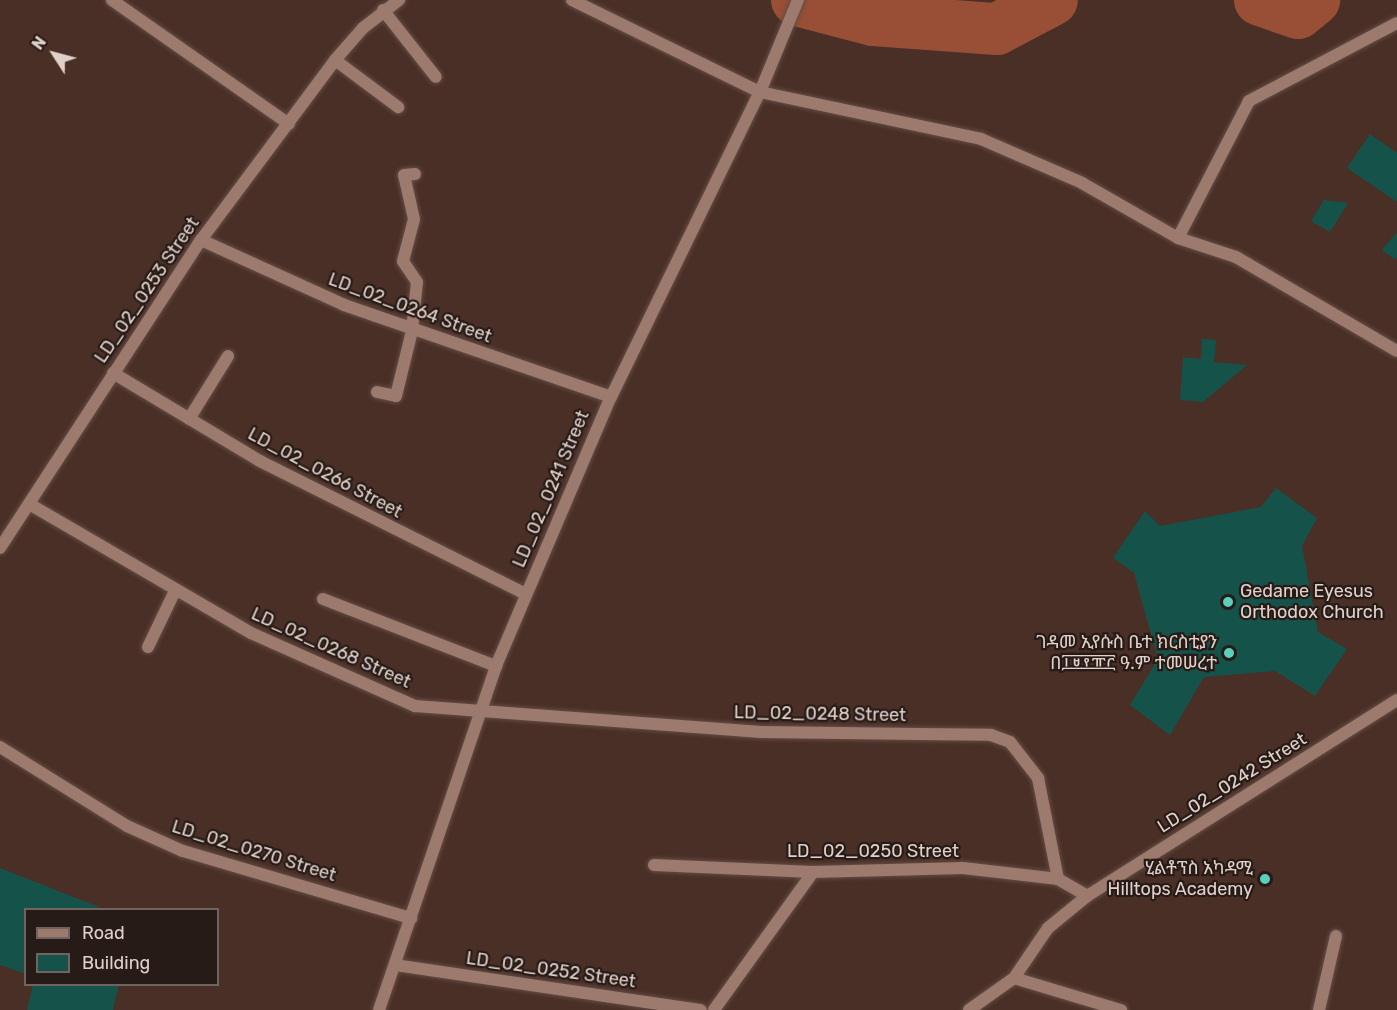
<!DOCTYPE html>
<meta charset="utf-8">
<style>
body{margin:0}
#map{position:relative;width:1397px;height:1010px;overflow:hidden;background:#492f26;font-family:Rubik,"Noto Sans Ethiopic",sans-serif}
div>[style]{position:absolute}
.river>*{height:52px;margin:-26px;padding:0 26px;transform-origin:26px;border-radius:26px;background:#984f36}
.building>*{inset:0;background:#15534a}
.roads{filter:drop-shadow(0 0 2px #644c44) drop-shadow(0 0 2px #644c44)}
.lane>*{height:12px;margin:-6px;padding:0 6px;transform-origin:6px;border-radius:6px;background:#9d7a6e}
.street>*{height:12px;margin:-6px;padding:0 6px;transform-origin:6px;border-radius:6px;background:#9d7a6e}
.dots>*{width:16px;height:16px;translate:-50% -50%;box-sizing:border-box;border:3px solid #271b17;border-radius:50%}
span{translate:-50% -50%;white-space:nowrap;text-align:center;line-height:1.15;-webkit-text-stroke:4.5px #271b17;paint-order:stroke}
.street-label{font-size:18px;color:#e1d0ca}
.poi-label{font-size:18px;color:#e1d0ca}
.left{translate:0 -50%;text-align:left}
.right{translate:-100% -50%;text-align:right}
.legend{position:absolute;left:24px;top:908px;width:195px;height:78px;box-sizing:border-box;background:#271b17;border:2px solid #71635f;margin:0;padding:8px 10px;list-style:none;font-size:18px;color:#e1d0ca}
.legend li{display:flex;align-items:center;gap:12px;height:30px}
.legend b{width:30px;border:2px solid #71635f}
.north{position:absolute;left:24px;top:24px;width:60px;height:60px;-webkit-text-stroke:4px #271b17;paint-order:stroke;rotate:306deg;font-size:16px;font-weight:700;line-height:24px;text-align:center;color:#e1d0ca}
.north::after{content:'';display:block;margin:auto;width:21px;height:27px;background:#e1d0ca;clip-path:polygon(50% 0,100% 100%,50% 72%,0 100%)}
</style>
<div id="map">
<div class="river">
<i style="left:797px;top:0;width:79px;rotate:14.7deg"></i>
<i style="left:873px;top:20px;width:124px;rotate:4.2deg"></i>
<i style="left:997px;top:29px;width:62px;rotate:-27.8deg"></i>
<i style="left:1260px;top:0;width:40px;rotate:18.9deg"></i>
<i style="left:1298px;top:13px;width:21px;rotate:-39deg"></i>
</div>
<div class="building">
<i style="clip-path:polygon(1370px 134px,1397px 153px,1397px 202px,1347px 168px)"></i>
<i style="clip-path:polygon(1324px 200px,1348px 203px,1330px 232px,1311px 221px)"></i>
<i style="clip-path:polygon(1397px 232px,1397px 257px,1395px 260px,1382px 250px)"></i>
<i style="clip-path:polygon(1202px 339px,1216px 340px,1214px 362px,1247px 365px,1203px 402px,1180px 400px,1183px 357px,1201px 359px)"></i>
<i style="clip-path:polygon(1276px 488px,1317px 518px,1302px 546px,1318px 632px,1347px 649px,1315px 696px,1275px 671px,1204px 677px,1170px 735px,1130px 705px,1158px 659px,1134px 573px,1113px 558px,1145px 511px,1160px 526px,1261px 507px)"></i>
<i style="clip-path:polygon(0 868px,104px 909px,104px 910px,26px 910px,26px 974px,0 965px)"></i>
<i style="clip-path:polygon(33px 984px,119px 984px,113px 1010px,27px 1010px)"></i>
</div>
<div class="roads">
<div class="lane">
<i style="left:377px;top:392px;width:19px;rotate:12deg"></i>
<i style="left:396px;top:396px;width:67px;rotate:-76.2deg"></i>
<i style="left:412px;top:331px;width:49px;rotate:-84.2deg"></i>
<i style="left:417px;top:282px;width:25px;rotate:-124deg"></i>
<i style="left:403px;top:261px;width:43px;rotate:-75.3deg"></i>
<i style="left:414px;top:219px;width:45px;rotate:-102.8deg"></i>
<i style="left:404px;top:175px;width:11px;rotate:-5deg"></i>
<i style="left:189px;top:419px;width:74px;rotate:-58.2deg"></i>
</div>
<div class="street">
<i style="left:112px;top:0;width:216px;rotate:35deg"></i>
<i style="left:572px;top:0;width:209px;rotate:26.1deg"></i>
<i style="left:760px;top:92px;width:226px;rotate:12deg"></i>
<i style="left:981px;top:139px;width:110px;rotate:23.5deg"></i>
<i style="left:1082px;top:183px;width:111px;rotate:29.8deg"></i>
<i style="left:1178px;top:238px;width:61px;rotate:18.1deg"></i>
<i style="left:1236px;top:257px;width:186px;rotate:30.3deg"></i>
<i style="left:383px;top:10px;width:85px;rotate:51.7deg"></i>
<i style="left:335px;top:60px;width:79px;rotate:36.7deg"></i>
<i style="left:1178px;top:238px;width:154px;rotate:-62.6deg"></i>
<i style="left:1249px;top:101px;width:167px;rotate:-27.8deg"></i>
<i style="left:201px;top:240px;width:157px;rotate:24.4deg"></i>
<i style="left:344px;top:305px;width:282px;rotate:19deg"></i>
<i style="left:113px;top:373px;width:171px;rotate:30.9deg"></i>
<i style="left:260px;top:461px;width:297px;rotate:26.6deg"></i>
<i style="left:31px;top:505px;width:255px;rotate:30.2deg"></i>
<i style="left:251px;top:633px;width:180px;rotate:24deg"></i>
<i style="left:415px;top:706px;width:347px;rotate:4.3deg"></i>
<i style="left:761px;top:732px;width:230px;rotate:0.7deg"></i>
<i style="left:991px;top:735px;width:20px;rotate:20deg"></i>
<i style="left:1010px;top:742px;width:46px;rotate:52.1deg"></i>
<i style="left:1038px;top:778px;width:103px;rotate:78.8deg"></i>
<i style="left:0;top:548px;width:368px;rotate:-56.9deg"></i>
<i style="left:201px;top:240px;width:224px;rotate:-53.3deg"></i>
<i style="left:335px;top:60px;width:43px;rotate:-48.8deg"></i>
<i style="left:363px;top:28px;width:46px;rotate:-37.9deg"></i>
<i style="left:323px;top:599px;width:186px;rotate:21.2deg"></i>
<i style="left:148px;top:647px;width:62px;rotate:-64.3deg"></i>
<i style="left:0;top:747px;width:150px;rotate:31.9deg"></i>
<i style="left:127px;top:826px;width:61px;rotate:24.1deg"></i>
<i style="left:183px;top:851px;width:238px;rotate:16.4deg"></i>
<i style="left:654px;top:865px;width:159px;rotate:2.5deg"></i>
<i style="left:813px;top:872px;width:150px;rotate:-1.5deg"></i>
<i style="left:963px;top:868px;width:96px;rotate:6.6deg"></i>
<i style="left:1058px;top:879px;width:34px;rotate:30deg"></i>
<i style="left:395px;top:965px;width:309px;rotate:8.4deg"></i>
<i style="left:1014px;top:978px;width:112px;rotate:16.7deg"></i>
<i style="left:379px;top:1010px;width:363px;rotate:-71.2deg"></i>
<i style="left:496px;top:666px;width:293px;rotate:-66.9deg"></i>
<i style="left:611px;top:397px;width:339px;rotate:-64deg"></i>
<i style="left:760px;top:92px;width:100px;rotate:-67.6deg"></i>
<i style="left:714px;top:1010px;width:170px;rotate:-54.3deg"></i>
<i style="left:969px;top:1010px;width:55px;rotate:-35.4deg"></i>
<i style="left:1014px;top:978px;width:60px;rotate:-55.8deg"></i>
<i style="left:1048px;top:928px;width:50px;rotate:-39.4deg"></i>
<i style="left:1087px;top:896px;width:367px;rotate:-32.3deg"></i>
<i style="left:1319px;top:1010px;width:76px;rotate:-77.1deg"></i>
</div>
</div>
<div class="dots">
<i style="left:1228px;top:602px;background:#5bcebc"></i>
<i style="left:1229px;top:653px;background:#5bcebc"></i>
<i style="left:1265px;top:879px;background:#5bcebc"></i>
</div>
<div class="street-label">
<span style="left:147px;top:290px;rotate:-56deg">LD_02_0253 Street</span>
<span style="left:410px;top:308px;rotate:20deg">LD_02_0264 Street</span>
<span style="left:325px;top:473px;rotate:28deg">LD_02_0266 Street</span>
<span style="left:551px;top:489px;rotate:-67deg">LD_02_0241 Street</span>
<span style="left:331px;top:648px;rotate:24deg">LD_02_0268 Street</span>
<span style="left:820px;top:714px;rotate:1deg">LD_02_0248 Street</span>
<span style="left:1232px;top:783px;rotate:-32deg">LD_02_0242 Street</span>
<span style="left:254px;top:851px;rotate:17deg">LD_02_0270 Street</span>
<span style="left:873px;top:851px">LD_02_0250 Street</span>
<span style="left:551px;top:970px;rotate:8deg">LD_02_0252 Street</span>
</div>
<div class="poi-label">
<span class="left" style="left:1240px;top:602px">Gedame Eyesus<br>Orthodox Church</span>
<span class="right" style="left:1217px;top:653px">ገዳመ ኢየሱስ ቤተ ክርስቲያን<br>በ፲፱፻፹፫ ዓ.ም ተመሠረተ</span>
<span class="right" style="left:1253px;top:879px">ሂልቶፕስ አካዳሚ<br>Hilltops Academy</span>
</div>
<ul class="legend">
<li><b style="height:8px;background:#9d7a6e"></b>Road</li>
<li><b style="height:16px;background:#15534a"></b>Building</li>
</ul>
<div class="north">N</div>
</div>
